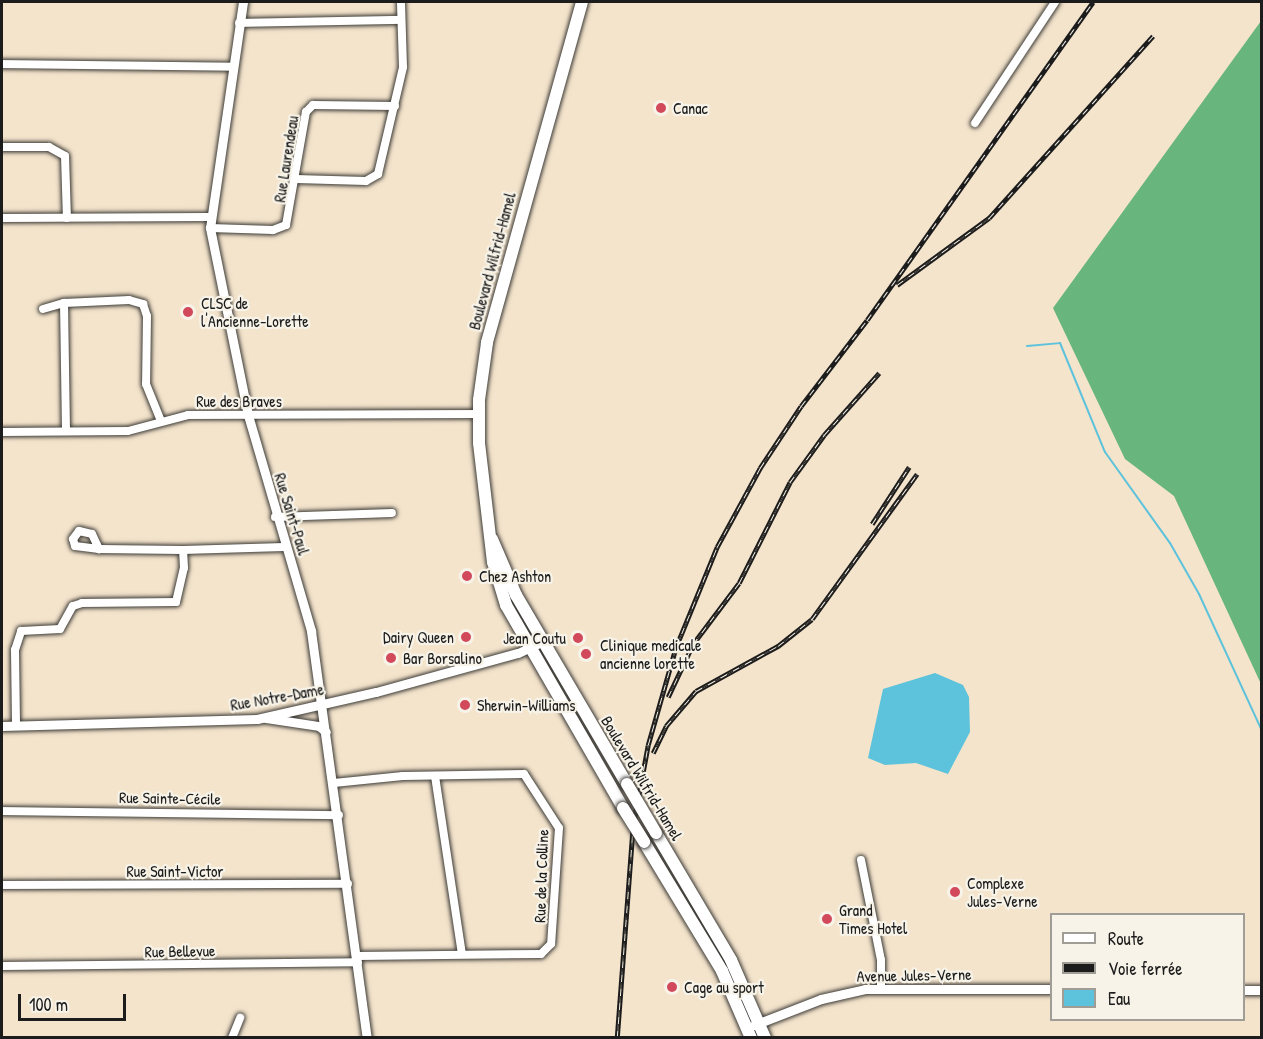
<!DOCTYPE html>
<meta charset="utf-8">
<style>
body{margin:0}
#map{position:relative;width:1263px;height:1039px;overflow:hidden;background:#f4e4cc;font-family:"Patrick Hand",sans-serif}
div>[style]{position:absolute}
.forest>*{inset:0;background:#68b57e}
.water>*{inset:0;background:#5dc2db}
.stream>*{height:2px;margin:-1px;padding:0 1px;transform-origin:1px;border-radius:1px;background:#5dc2db}
.roads{filter:drop-shadow(0 0 2px #3c3a36) drop-shadow(0 0 2px #3c3a36)}
.minor>*{height:8px;margin:-4px;padding:0 4px;transform-origin:4px;border-radius:4px;background:#fff}
.tertiary>*{height:9px;margin:-4.5px;padding:0 4.5px;transform-origin:4.5px;border-radius:4.5px;background:#fff}
.primary>*{height:12px;margin:-6px;padding:0 6px;transform-origin:6px;border-radius:6px;background:#fff}
.rail>*{height:4.5px;margin-top:-2.25px;transform-origin:0;background:repeating-linear-gradient(90deg,#f7f3e8 0 7px,#1c1c1c 0 14px);box-sizing:border-box;border-block:2px solid #1c1c1c}
.bridges{filter:drop-shadow(0 0 2px #3c3a36) drop-shadow(0 0 2px #3c3a36)}
.primary-bridge>*{height:12px;margin:-6px;padding:0 6px;transform-origin:6px;border-radius:6px;background:#fff}
.dots>*{width:16px;height:16px;translate:-50% -50%;box-sizing:border-box;border:3px solid #f7f3e8;border-radius:50%}
span{translate:-50% -50%;white-space:nowrap;text-align:center;line-height:1.15;-webkit-text-stroke:4.5px #f7f3e8;paint-order:stroke}
.poi-label{font-size:16px;color:#1c1c1c}
.left{translate:0 -50%;text-align:left}
.right{translate:-100% -50%;text-align:right}
.street-label{font-size:16px;color:#1c1c1c}
.frame{position:absolute;inset:0;border:3px solid #1c1c1c;pointer-events:none}
.legend{position:absolute;left:1050px;top:913px;width:195px;height:108px;box-sizing:border-box;background:#f7f3e8;border:2px solid #9f9d96;margin:0;padding:8px 10px;list-style:none;font-size:18px;color:#1c1c1c}
.legend li{display:flex;align-items:center;gap:12px;height:30px}
.legend b{width:30px;border:2px solid #9f9d96}
.scale{position:absolute;left:18px;top:994px;width:108px;height:27px;box-sizing:border-box;border:3px solid #1c1c1c;border-top:0;padding-left:8px;font-size:18px;line-height:21px;white-space:nowrap;color:#1c1c1c;-webkit-text-stroke:4px #f7f3e8;paint-order:stroke}
</style>
<div id="map">
<div class="forest">
<i style="clip-path:polygon(1261px 21px,1261px 684px,1174px 496px,1125px 459px,1053px 308px)"></i>
</div>
<div class="water">
<i style="clip-path:polygon(935px 673px,963px 685px,969px 697px,970px 732px,948px 774px,916px 763px,885px 765px,868px 758px,883px 689px)"></i>
</div>
<div class="stream">
<i style="left:1027px;top:346px;width:33px;rotate:-5deg"></i>
<i style="left:1060px;top:343px;width:118px;rotate:67.6deg"></i>
<i style="left:1105px;top:452px;width:112px;rotate:54.5deg"></i>
<i style="left:1170px;top:543px;width:59px;rotate:60.4deg"></i>
<i style="left:1199px;top:594px;width:151px;rotate:65.3deg"></i>
</div>
<div class="roads">
<div class="minor">
<i style="left:239px;top:23px;width:162px;rotate:-1.1deg"></i>
<i style="left:2px;top:64px;width:230px;rotate:0.7deg"></i>
<i style="left:975px;top:123px;width:145px;rotate:-56.5deg"></i>
<i style="left:2px;top:147px;width:47px"></i>
<i style="left:49px;top:147px;width:18px;rotate:29deg"></i>
<i style="left:65px;top:156px;width:62px;rotate:88.2deg"></i>
<i style="left:296px;top:179px;width:70px;rotate:1.6deg"></i>
<i style="left:366px;top:181px;width:14px;rotate:-30deg"></i>
<i style="left:378px;top:174px;width:110px;rotate:-76.8deg"></i>
<i style="left:403px;top:67px;width:65px;rotate:-91.8deg"></i>
<i style="left:2px;top:218px;width:208px;rotate:-0.3deg"></i>
<i style="left:210px;top:228px;width:63px;rotate:1.8deg"></i>
<i style="left:273px;top:230px;width:14px;rotate:-21deg"></i>
<i style="left:286px;top:225px;width:115px;rotate:-80deg"></i>
<i style="left:306px;top:112px;width:10px;rotate:-45deg"></i>
<i style="left:313px;top:105px;width:82px;rotate:0.7deg"></i>
<i style="left:64px;top:303px;width:128px;rotate:89.1deg"></i>
<i style="left:43px;top:309px;width:22px;rotate:-16deg"></i>
<i style="left:64px;top:303px;width:65px;rotate:-2.6deg"></i>
<i style="left:129px;top:300px;width:15px;rotate:16deg"></i>
<i style="left:143px;top:304px;width:13px;rotate:72deg"></i>
<i style="left:147px;top:316px;width:68px;rotate:90.8deg"></i>
<i style="left:146px;top:384px;width:40px;rotate:68deg"></i>
<i style="left:2px;top:432px;width:126px;rotate:-0.5deg"></i>
<i style="left:128px;top:431px;width:62px;rotate:-14.9deg"></i>
<i style="left:188px;top:415px;width:290px;rotate:-0.2deg"></i>
<i style="left:275px;top:517px;width:117px;rotate:-2deg"></i>
<i style="left:79px;top:531px;width:13px;rotate:13deg"></i>
<i style="left:92px;top:534px;width:17px;rotate:65deg"></i>
<i style="left:99px;top:549px;width:24px;rotate:-173deg"></i>
<i style="left:75px;top:546px;width:7px;rotate:-106deg"></i>
<i style="left:73px;top:539px;width:10px;rotate:-53deg"></i>
<i style="left:99px;top:549px;width:84px;rotate:0.7deg"></i>
<i style="left:16px;top:723px;width:73px;rotate:-90.8deg"></i>
<i style="left:15px;top:650px;width:20px;rotate:-72deg"></i>
<i style="left:21px;top:631px;width:39px;rotate:-3deg"></i>
<i style="left:60px;top:629px;width:26px;rotate:-61deg"></i>
<i style="left:73px;top:606px;width:9px;rotate:-18deg"></i>
<i style="left:82px;top:603px;width:94px;rotate:-0.6deg"></i>
<i style="left:176px;top:602px;width:35px;rotate:-77deg"></i>
<i style="left:184px;top:568px;width:18px;rotate:-93deg"></i>
<i style="left:183px;top:550px;width:101px;rotate:-1.7deg"></i>
<i style="left:435px;top:776px;width:180px;rotate:81.4deg"></i>
<i style="left:334px;top:783px;width:69px;rotate:-5.8deg"></i>
<i style="left:403px;top:776px;width:121px;rotate:-0.9deg"></i>
<i style="left:524px;top:774px;width:64px;rotate:57.1deg"></i>
<i style="left:559px;top:828px;width:116px;rotate:93.9deg"></i>
<i style="left:551px;top:944px;width:14px;rotate:135deg"></i>
<i style="left:541px;top:954px;width:184px;rotate:179.4deg"></i>
<i style="left:2px;top:811px;width:337px;rotate:0.7deg"></i>
<i style="left:861px;top:860px;width:102px;rotate:78.7deg"></i>
<i style="left:881px;top:960px;width:28px;rotate:90deg"></i>
<i style="left:2px;top:885px;width:346px;rotate:-0.2deg"></i>
<i style="left:2px;top:966px;width:356px;rotate:-0.6deg"></i>
<i style="left:232px;top:1038px;width:22px;rotate:-68deg"></i>
</div>
<div class="tertiary">
<i style="left:243px;top:2px;width:228px;rotate:98.3deg"></i>
<i style="left:210px;top:228px;width:191px;rotate:78.5deg"></i>
<i style="left:248px;top:415px;width:225px;rotate:73.7deg"></i>
<i style="left:311px;top:631px;width:411px;rotate:82.2deg"></i>
<i style="left:266px;top:718px;width:54px;rotate:8.6deg"></i>
<i style="left:319px;top:726px;width:9px;rotate:41deg"></i>
<i style="left:2px;top:726px;width:255px;rotate:-1.6deg"></i>
<i style="left:257px;top:719px;width:122px;rotate:-12.8deg"></i>
<i style="left:376px;top:692px;width:147px;rotate:-15.4deg"></i>
<i style="left:518px;top:653px;width:26px;rotate:-25deg"></i>
<i style="left:1244px;top:990px;width:18px"></i>
<i style="left:754px;top:1025px;width:72px;rotate:-21.2deg"></i>
<i style="left:821px;top:999px;width:45px;rotate:-12.8deg"></i>
<i style="left:865px;top:989px;width:187px"></i>
</div>
<div class="primary">
<i style="left:582px;top:2px;width:354px;rotate:105.6deg"></i>
<i style="left:487px;top:343px;width:58px;rotate:98deg"></i>
<i style="left:479px;top:400px;width:43px;rotate:90deg"></i>
<i style="left:479px;top:443px;width:120px;rotate:83.3deg"></i>
<i style="left:493px;top:562px;width:45px;rotate:73.2deg"></i>
<i style="left:506px;top:605px;width:234px;rotate:60deg"></i>
<i style="left:492px;top:539px;width:61px;rotate:66.8deg"></i>
<i style="left:516px;top:595px;width:219px;rotate:59.6deg"></i>
<i style="left:656px;top:833px;width:147px;rotate:59.4deg"></i>
<i style="left:731px;top:960px;width:85px;rotate:66.4deg"></i>
<i style="left:644px;top:842px;width:151px;rotate:58.8deg"></i>
<i style="left:722px;top:971px;width:73px;rotate:66.6deg"></i>
</div>
</div>
<div class="rail">
<i style="left:897px;top:285px;width:114px;rotate:-36.1deg"></i>
<i style="left:989px;top:218px;width:245px;rotate:-48deg"></i>
<i style="left:872px;top:524px;width:68px;rotate:-57deg"></i>
<i style="left:668px;top:697px;width:59px;rotate:-64.7deg"></i>
<i style="left:693px;top:644px;width:76px;rotate:-53deg"></i>
<i style="left:739px;top:583px;width:113px;rotate:-63.2deg"></i>
<i style="left:790px;top:482px;width:58px;rotate:-54.1deg"></i>
<i style="left:824px;top:435px;width:83px;rotate:-48.4deg"></i>
<i style="left:653px;top:753px;width:30px;rotate:-64deg"></i>
<i style="left:666px;top:726px;width:46px;rotate:-49.4deg"></i>
<i style="left:696px;top:691px;width:94px;rotate:-28.8deg"></i>
<i style="left:778px;top:646px;width:43px;rotate:-38.5deg"></i>
<i style="left:812px;top:619px;width:179px;rotate:-54.1deg"></i>
<i style="left:617px;top:1038px;width:213px;rotate:-85.7deg"></i>
<i style="left:633px;top:826px;width:82px;rotate:-79.5deg"></i>
<i style="left:648px;top:745px;width:102px;rotate:-74.1deg"></i>
<i style="left:676px;top:647px;width:108px;rotate:-67.7deg"></i>
<i style="left:717px;top:547px;width:90px;rotate:-61.4deg"></i>
<i style="left:760px;top:468px;width:74px;rotate:-56.5deg"></i>
<i style="left:801px;top:406px;width:108px;rotate:-52.5deg"></i>
<i style="left:867px;top:320px;width:390px;rotate:-54.6deg"></i>
</div>
<div class="bridges">
<div class="primary-bridge">
<i style="left:627px;top:784px;width:57px;rotate:59.4deg"></i>
<i style="left:623px;top:808px;width:40px;rotate:58deg"></i>
</div>
</div>
<div class="dots">
<i style="left:661px;top:108px;background:#d1495b"></i>
<i style="left:188px;top:312px;background:#d1495b"></i>
<i style="left:467px;top:576px;background:#d1495b"></i>
<i style="left:466px;top:637px;background:#d1495b"></i>
<i style="left:578px;top:638px;background:#d1495b"></i>
<i style="left:586px;top:654px;background:#d1495b"></i>
<i style="left:391px;top:658px;background:#d1495b"></i>
<i style="left:465px;top:705px;background:#d1495b"></i>
<i style="left:955px;top:892px;background:#d1495b"></i>
<i style="left:827px;top:919px;background:#d1495b"></i>
<i style="left:672px;top:987px;background:#d1495b"></i>
</div>
<div class="poi-label">
<span class="left" style="left:673px;top:108px">Canac</span>
<span class="left" style="left:201px;top:312px">CLSC de<br>l'Ancienne-Lorette</span>
<span class="left" style="left:479px;top:576px">Chez Ashton</span>
<span class="right" style="left:454px;top:637px">Dairy Queen</span>
<span class="right" style="left:566px;top:638px">Jean Coutu</span>
<span class="left" style="left:600px;top:654px">Clinique medicale<br>ancienne lorette</span>
<span class="left" style="left:403px;top:658px">Bar Borsalino</span>
<span class="left" style="left:477px;top:705px">Sherwin-Williams</span>
<span class="left" style="left:967px;top:892px">Complexe<br>Jules-Verne</span>
<span class="left" style="left:839px;top:919px">Grand<br>Times Hotel</span>
<span class="left" style="left:684px;top:987px">Cage au sport</span>
</div>
<div class="street-label">
<span style="left:286px;top:159px;rotate:-81deg">Rue Laurendeau</span>
<span style="left:492px;top:261px;rotate:-75deg">Boulevard Wilfrid-Hamel</span>
<span style="left:239px;top:401px">Rue des Braves</span>
<span style="left:292px;top:514px;rotate:73deg">Rue Saint-Paul</span>
<span style="left:277px;top:697px;rotate:-10deg">Rue Notre-Dame</span>
<span style="left:642px;top:778px;rotate:59deg">Boulevard Wilfrid-Hamel</span>
<span style="left:170px;top:798px;rotate:1deg">Rue Sainte-Cécile</span>
<span style="left:175px;top:871px">Rue Saint-Victor</span>
<span style="left:541px;top:876px;rotate:-88deg">Rue de la Colline</span>
<span style="left:180px;top:951px;rotate:-1deg">Rue Bellevue</span>
<span style="left:914px;top:975px;rotate:-1deg">Avenue Jules-Verne</span>
</div>
<div class="frame"></div>
<ul class="legend">
<li><b style="height:8px;background:#fff"></b>Route</li>
<li><b style="height:8px;background:#1c1c1c"></b>Voie ferrée</li>
<li><b style="height:16px;background:#5dc2db"></b>Eau</li>
</ul>
<div class="scale">100 m</div>
</div>
